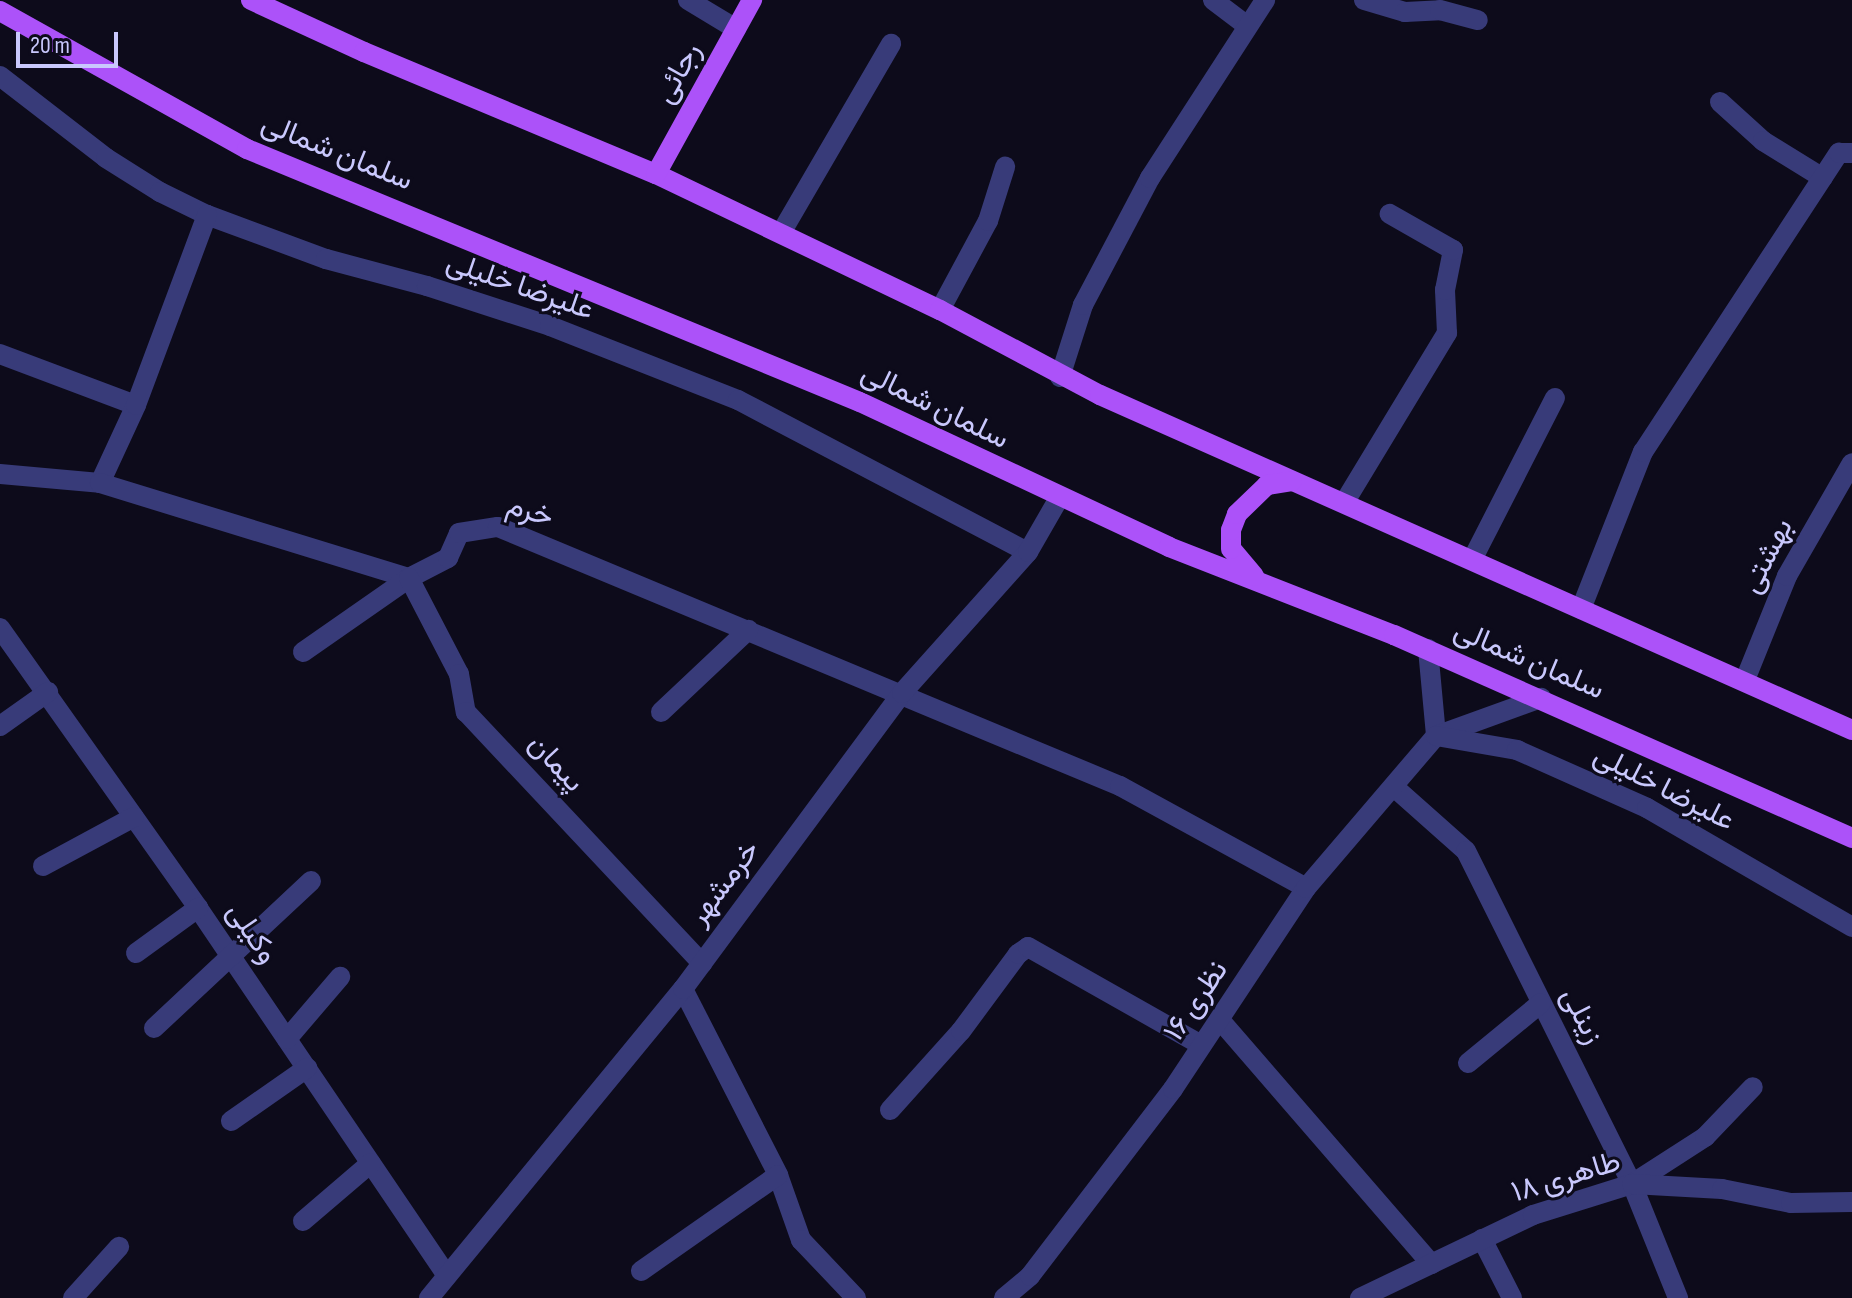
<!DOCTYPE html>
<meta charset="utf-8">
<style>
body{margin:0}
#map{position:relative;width:1852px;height:1298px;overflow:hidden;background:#0d0b1b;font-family:"Sofia Sans Condensed",Vazirmatn,sans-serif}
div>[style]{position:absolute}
.minor>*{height:20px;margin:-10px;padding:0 10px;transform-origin:10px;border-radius:10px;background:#383b79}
.major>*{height:20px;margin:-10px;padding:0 10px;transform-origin:10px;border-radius:10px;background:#ac52f9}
span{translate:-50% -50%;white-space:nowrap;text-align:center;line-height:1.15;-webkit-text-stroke:6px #0d0b1b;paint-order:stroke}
.street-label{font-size:30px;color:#c9c8fd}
.scale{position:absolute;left:16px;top:32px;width:102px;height:36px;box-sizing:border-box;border:4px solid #c9c8fd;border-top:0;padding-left:10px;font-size:24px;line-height:28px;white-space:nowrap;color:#c9c8fd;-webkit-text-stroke:6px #0d0b1b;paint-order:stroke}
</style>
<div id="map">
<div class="minor">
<i style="left:688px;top:0;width:56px;rotate:31.1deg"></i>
<i style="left:1213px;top:0;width:41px;rotate:37.1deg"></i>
<i style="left:1364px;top:0;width:43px;rotate:16.3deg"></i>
<i style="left:1405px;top:12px;width:35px;rotate:-3deg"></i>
<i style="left:1440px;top:10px;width:39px;rotate:15deg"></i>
<i style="left:0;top:76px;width:134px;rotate:37.7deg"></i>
<i style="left:106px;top:158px;width:64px;rotate:32.2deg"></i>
<i style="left:160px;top:192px;width:52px;rotate:26.1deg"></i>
<i style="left:207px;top:215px;width:127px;rotate:20.3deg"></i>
<i style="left:326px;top:259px;width:105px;rotate:15deg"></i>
<i style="left:427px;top:286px;width:129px;rotate:18deg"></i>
<i style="left:550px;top:326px;width:202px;rotate:21.5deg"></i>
<i style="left:738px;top:400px;width:327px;rotate:27.7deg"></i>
<i style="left:1720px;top:102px;width:58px;rotate:42.2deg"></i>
<i style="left:1763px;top:141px;width:70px;rotate:31.7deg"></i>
<i style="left:781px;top:233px;width:219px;rotate:-59.8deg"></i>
<i style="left:940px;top:310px;width:101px;rotate:-61.7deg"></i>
<i style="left:988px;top:221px;width:57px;rotate:-72.5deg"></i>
<i style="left:0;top:354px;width:145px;rotate:20.6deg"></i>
<i style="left:1060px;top:377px;width:76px;rotate:-72.3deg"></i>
<i style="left:1083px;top:305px;width:144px;rotate:-62.2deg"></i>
<i style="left:1150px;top:178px;width:212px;rotate:-57.1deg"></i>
<i style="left:0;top:474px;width:100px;rotate:5.1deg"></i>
<i style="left:100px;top:483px;width:86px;rotate:-65.2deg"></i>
<i style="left:136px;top:405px;width:203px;rotate:-69.5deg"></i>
<i style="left:100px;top:483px;width:323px;rotate:17.1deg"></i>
<i style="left:409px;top:578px;width:44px;rotate:-27.1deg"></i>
<i style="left:448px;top:558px;width:27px;rotate:-66deg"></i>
<i style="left:459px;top:533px;width:39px;rotate:-9deg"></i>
<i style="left:498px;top:527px;width:674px;rotate:22.61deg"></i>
<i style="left:1120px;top:786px;width:212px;rotate:28.7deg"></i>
<i style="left:1344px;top:503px;width:199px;rotate:-58.8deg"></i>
<i style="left:1447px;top:333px;width:43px;rotate:-92.7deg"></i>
<i style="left:1445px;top:290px;width:41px;rotate:-78.7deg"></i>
<i style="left:1453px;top:250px;width:73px;rotate:-150.3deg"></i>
<i style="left:1472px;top:560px;width:182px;rotate:-62.9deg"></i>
<i style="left:1581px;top:609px;width:169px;rotate:-68.5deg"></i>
<i style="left:1643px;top:452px;width:358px;rotate:-56.8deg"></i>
<i style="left:1839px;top:153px;width:13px"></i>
<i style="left:0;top:628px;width:343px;rotate:54.7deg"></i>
<i style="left:198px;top:908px;width:444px;rotate:55.9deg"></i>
<i style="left:1428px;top:649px;width:87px;rotate:84.7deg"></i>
<i style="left:1436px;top:736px;width:112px;rotate:-19.9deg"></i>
<i style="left:303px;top:652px;width:129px;rotate:-34.9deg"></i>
<i style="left:409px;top:578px;width:108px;rotate:62.5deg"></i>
<i style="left:459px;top:674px;width:39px;rotate:80deg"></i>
<i style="left:466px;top:712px;width:345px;rotate:46.8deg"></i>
<i style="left:1745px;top:680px;width:112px;rotate:-68deg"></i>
<i style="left:1787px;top:576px;width:130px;rotate:-60.1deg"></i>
<i style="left:661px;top:712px;width:120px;rotate:-43.3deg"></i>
<i style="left:0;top:726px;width:59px;rotate:-35.3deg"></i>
<i style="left:1394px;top:787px;width:96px;rotate:41.6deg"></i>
<i style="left:1466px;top:851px;width:372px;rotate:63.5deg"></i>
<i style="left:1632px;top:1184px;width:123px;rotate:68deg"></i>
<i style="left:43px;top:866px;width:103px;rotate:-28.3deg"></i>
<i style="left:136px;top:953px;width:77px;rotate:-36deg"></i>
<i style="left:683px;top:989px;width:209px;rotate:62.9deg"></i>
<i style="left:778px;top:1175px;width:69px;rotate:70.5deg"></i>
<i style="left:801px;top:1240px;width:80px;rotate:46.5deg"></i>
<i style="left:1220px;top:1020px;width:323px;rotate:49.1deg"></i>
<i style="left:154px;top:1028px;width:215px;rotate:-43.1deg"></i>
<i style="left:287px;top:1039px;width:82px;rotate:-49.5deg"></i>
<i style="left:1468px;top:1063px;width:94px;rotate:-39.4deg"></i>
<i style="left:890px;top:1110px;width:106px;rotate:-48.1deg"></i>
<i style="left:961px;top:1031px;width:96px;rotate:-53.5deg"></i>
<i style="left:1018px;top:954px;width:12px;rotate:-35deg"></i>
<i style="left:1028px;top:947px;width:199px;rotate:29.5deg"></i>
<i style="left:231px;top:1121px;width:93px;rotate:-34.9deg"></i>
<i style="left:1632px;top:1184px;width:87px;rotate:-32.8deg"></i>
<i style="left:1705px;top:1137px;width:69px;rotate:-46.2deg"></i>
<i style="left:303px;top:1221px;width:89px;rotate:-40.5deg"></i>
<i style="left:1482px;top:1239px;width:66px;rotate:63deg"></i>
<i style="left:641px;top:1271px;width:167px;rotate:-35deg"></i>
<i style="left:73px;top:1298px;width:69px;rotate:-48deg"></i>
<i style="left:429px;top:1298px;width:400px;rotate:-50.6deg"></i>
<i style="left:683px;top:989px;width:368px;rotate:-53.5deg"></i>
<i style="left:902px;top:693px;width:189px;rotate:-48.2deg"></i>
<i style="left:1028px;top:552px;width:62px;rotate:-60.1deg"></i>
<i style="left:1004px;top:1298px;width:34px;rotate:-40deg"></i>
<i style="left:1030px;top:1276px;width:235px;rotate:-52.6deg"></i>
<i style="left:1173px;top:1089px;width:241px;rotate:-56.5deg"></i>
<i style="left:1306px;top:888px;width:200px;rotate:-49.5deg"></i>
<i style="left:1436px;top:736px;width:82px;rotate:9.8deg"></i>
<i style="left:1517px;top:750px;width:142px;rotate:24deg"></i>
<i style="left:1647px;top:808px;width:237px;rotate:30.1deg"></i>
<i style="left:1360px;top:1298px;width:192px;rotate:-25.6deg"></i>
<i style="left:1533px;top:1215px;width:104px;rotate:-17.4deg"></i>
<i style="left:1632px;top:1184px;width:90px;rotate:3.2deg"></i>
<i style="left:1722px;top:1189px;width:70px;rotate:11.5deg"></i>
<i style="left:1791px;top:1203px;width:61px;rotate:-0.9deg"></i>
</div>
<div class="major">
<i style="left:251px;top:0;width:124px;rotate:24.7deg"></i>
<i style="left:364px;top:52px;width:316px;rotate:22.7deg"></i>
<i style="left:656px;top:174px;width:315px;rotate:25.6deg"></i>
<i style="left:940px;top:310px;width:181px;rotate:28deg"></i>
<i style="left:1100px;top:395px;width:823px;rotate:24.01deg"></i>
<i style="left:0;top:11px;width:283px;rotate:29.2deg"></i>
<i style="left:247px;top:149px;width:663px;rotate:22.43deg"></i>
<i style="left:860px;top:402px;width:341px;rotate:25.1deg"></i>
<i style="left:1169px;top:547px;width:242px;rotate:21.4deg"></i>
<i style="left:1394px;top:635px;width:501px;rotate:23.9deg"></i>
<i style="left:656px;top:174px;width:199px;rotate:-61.1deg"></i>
<i style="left:1254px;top:576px;width:35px;rotate:-130deg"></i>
<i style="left:1231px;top:549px;width:19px;rotate:-90deg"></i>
<i style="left:1231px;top:530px;width:17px;rotate:-69deg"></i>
<i style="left:1237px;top:514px;width:42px;rotate:-44deg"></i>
<i style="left:1267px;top:485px;width:25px;rotate:-9deg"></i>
</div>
<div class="street-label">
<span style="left:678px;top:73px;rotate:-61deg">رجائی</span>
<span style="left:337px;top:152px;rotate:22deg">سلمان شمالی</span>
<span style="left:520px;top:286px;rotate:19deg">علیرضا خلیلی</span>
<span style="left:935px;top:406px;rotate:26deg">سلمان شمالی</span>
<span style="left:530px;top:511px;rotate:17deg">خرم</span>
<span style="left:1767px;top:556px;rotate:-63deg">بهشتی</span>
<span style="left:1529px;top:660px;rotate:23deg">سلمان شمالی</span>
<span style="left:556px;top:763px;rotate:47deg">پیمان</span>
<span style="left:1664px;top:788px;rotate:27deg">علیرضا خلیلی</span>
<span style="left:724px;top:883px;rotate:-53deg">خرمشهر</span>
<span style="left:252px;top:933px;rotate:56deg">وکیلی</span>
<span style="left:1196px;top:1001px;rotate:-56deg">نظری ۱۶</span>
<span style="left:1582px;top:1016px;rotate:63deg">زینلی</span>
<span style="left:1566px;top:1177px;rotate:-17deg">طاهری ۱۸</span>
</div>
<div class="scale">20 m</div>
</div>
